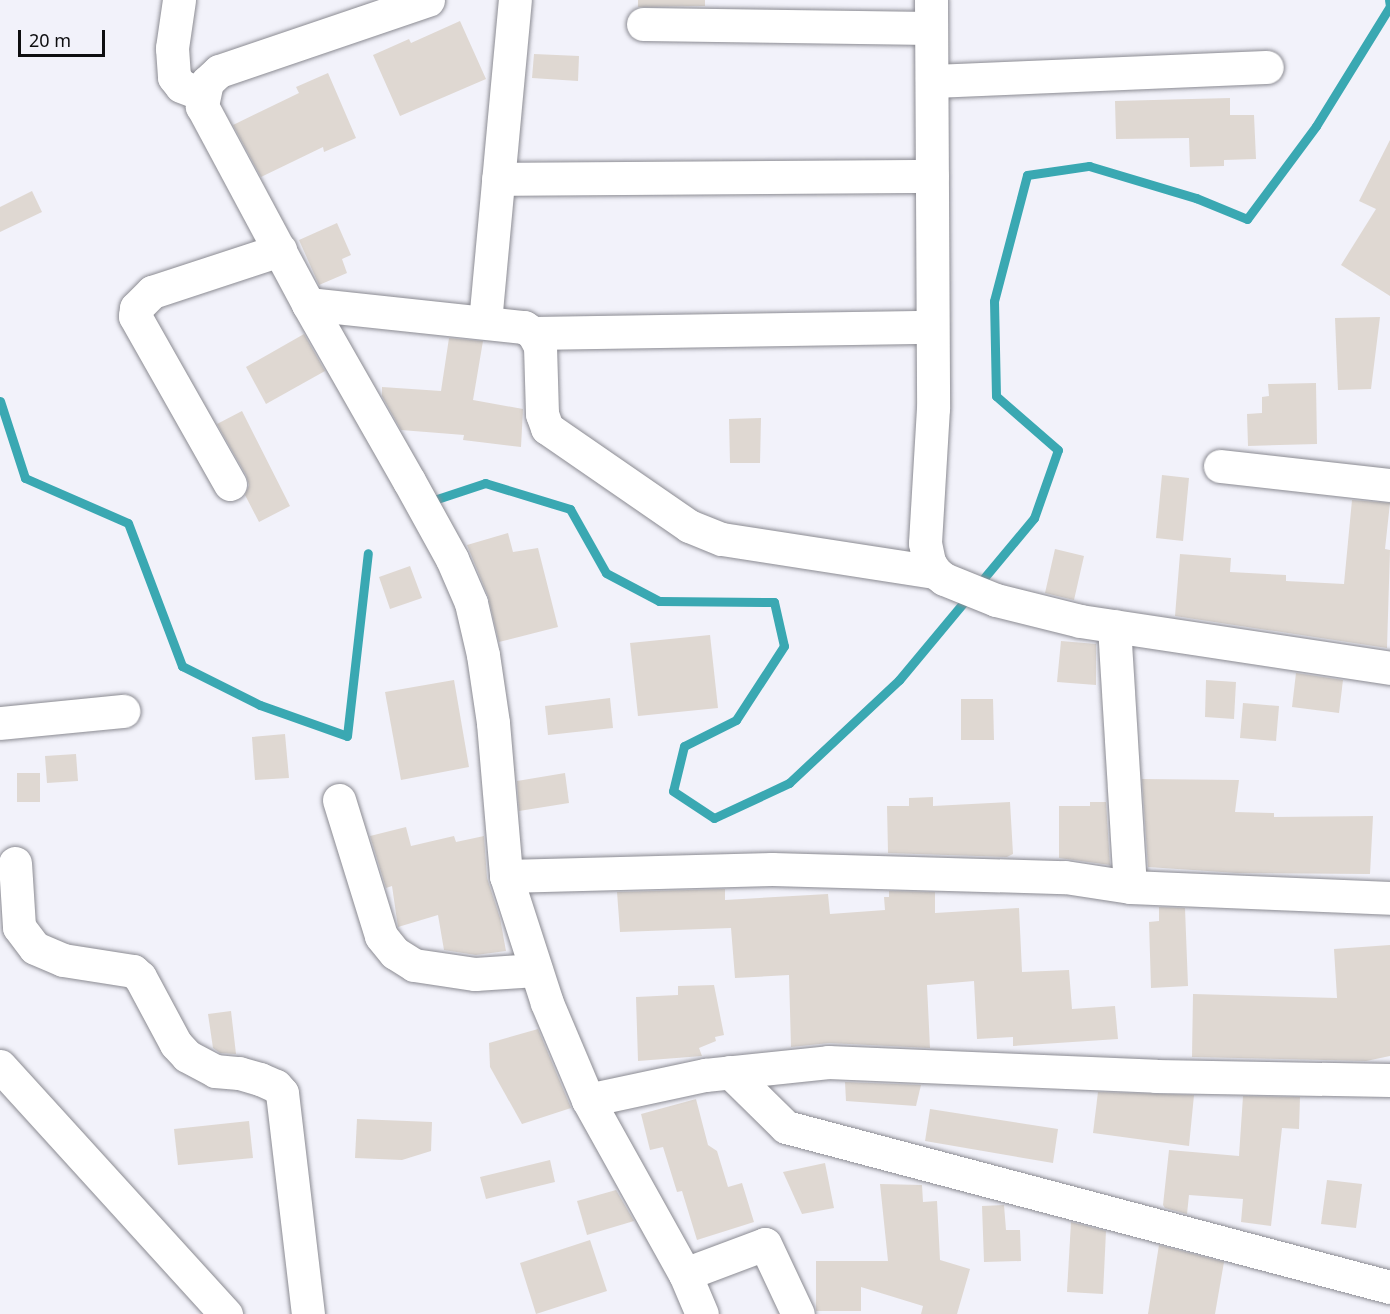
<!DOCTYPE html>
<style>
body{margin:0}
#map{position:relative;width:1390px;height:1314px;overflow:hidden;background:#f2f2fa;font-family:"Noto Sans",sans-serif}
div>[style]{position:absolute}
.stream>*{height:9px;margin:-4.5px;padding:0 4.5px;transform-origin:4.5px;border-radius:4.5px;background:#3aa8b2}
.building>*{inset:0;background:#dfd8d2}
.roads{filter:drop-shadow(0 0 2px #8b8b92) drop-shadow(0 0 2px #8b8b92)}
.minor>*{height:33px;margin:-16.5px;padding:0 16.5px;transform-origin:16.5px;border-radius:16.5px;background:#fff}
span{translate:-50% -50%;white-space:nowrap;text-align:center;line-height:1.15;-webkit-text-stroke:6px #f2f2fa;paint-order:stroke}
.scale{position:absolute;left:18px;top:30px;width:87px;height:27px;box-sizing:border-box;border:3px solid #0e0e10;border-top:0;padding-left:8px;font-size:18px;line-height:21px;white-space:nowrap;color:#0e0e10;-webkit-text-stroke:4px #f2f2fa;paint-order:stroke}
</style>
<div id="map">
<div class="stream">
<i style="left:0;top:401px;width:81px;rotate:72deg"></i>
<i style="left:25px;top:478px;width:112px;rotate:23.6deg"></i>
<i style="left:128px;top:523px;width:153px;rotate:69.3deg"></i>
<i style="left:182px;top:666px;width:87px;rotate:26.6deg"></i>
<i style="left:260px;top:705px;width:92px;rotate:19.6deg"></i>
<i style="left:347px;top:736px;width:184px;rotate:-83.5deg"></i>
<i style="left:437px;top:499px;width:51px;rotate:-18.4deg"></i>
<i style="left:485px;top:483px;width:89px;rotate:17deg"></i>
<i style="left:570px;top:509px;width:73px;rotate:60.6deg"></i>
<i style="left:606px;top:573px;width:60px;rotate:27.8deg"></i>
<i style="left:659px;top:601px;width:115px;rotate:0.5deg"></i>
<i style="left:774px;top:602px;width:45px;rotate:77.2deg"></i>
<i style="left:784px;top:646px;width:88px;rotate:123deg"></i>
<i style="left:736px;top:720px;width:58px;rotate:153.4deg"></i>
<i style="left:684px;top:746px;width:46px;rotate:103.7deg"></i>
<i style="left:673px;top:791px;width:49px;rotate:33.4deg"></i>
<i style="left:714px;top:818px;width:83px;rotate:-25deg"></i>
<i style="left:789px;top:783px;width:151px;rotate:-43.1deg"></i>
<i style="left:899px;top:680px;width:211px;rotate:-50.2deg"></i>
<i style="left:1034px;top:518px;width:72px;rotate:-70.6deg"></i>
<i style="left:1058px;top:450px;width:82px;rotate:-138.9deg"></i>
<i style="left:996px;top:396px;width:95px;rotate:-91.2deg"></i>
<i style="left:994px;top:301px;width:130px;rotate:-75.3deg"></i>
<i style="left:1027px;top:175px;width:63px;rotate:-8.3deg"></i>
<i style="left:1089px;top:166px;width:112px;rotate:16.7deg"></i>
<i style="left:1196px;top:198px;width:55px;rotate:22.4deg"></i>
<i style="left:1247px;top:219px;width:116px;rotate:-53.4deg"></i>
<i style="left:1316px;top:126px;width:141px;rotate:-58.3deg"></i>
<i style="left:1390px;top:6px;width:6px;rotate:-99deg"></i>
</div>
<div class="building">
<i style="clip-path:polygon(638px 0,705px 0,705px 6px,638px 7px)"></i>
<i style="clip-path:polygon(460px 21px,486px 79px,400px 116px,373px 55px,409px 39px,411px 43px)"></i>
<i style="clip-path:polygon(534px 54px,579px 56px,578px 81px,532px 78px)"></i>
<i style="clip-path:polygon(328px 73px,356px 138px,324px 152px,323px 147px,261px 177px,233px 125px,299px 93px,296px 87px)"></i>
<i style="clip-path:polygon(1230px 98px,1230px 115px,1254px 115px,1256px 159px,1224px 160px,1224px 166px,1190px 167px,1189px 138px,1116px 139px,1115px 101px)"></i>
<i style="clip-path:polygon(1390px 140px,1390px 296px,1341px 265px,1376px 209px,1359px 201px)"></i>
<i style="clip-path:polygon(32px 191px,42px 212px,0 232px,0 207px)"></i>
<i style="clip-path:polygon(337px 223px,351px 255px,342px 259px,347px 273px,319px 285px,299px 240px)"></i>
<i style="clip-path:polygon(1380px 317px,1371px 389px,1338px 390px,1335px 318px)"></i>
<i style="clip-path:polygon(304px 334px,325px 371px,266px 404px,246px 367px)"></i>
<i style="clip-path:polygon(449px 338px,483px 341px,473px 400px,523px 409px,521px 447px,463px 440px,464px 435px,401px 430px,382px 396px,382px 387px,441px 391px)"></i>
<i style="clip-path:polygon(1316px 383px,1317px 444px,1248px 446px,1247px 414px,1262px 413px,1262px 397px,1269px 396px,1268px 384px)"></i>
<i style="clip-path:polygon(242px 411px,290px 506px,259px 522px,245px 495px,249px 485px,246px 475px,217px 424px)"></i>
<i style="clip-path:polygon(761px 418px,760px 463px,730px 463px,729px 419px)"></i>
<i style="clip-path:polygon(1162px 475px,1189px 478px,1183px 541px,1156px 538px)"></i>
<i style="clip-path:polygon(1352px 500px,1390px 503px,1385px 549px,1390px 550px,1387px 648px,1175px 616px,1180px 554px,1231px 558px,1230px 572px,1286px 575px,1286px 581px,1344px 584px)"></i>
<i style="clip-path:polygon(508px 533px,513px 552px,538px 548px,558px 627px,499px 642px,488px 596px,467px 545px)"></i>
<i style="clip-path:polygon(1055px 549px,1084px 556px,1074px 600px,1045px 593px)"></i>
<i style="clip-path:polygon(410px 566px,422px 598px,390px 609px,379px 577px)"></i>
<i style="clip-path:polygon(710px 635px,718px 708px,638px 716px,630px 643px)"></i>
<i style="clip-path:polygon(1061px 641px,1096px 644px,1096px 685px,1057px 682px)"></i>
<i style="clip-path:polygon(1296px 673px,1343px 680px,1339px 713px,1292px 707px)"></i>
<i style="clip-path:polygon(454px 680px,469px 767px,401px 780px,385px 692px)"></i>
<i style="clip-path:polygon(1206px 680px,1236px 682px,1234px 719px,1205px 717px)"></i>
<i style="clip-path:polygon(610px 698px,613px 728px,548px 735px,545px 706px)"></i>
<i style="clip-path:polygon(961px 699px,993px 699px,994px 740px,961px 740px)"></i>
<i style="clip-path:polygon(1243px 703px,1279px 706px,1276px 741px,1240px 738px)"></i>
<i style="clip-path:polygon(285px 734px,289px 778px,255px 780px,252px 737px)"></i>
<i style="clip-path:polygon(76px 754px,78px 781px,47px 783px,45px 756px)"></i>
<i style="clip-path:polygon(17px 773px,40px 773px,40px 802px,17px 802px)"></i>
<i style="clip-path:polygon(565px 773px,569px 803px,519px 811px,517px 781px)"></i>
<i style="clip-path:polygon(1142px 779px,1239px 780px,1235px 812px,1274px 813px,1274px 817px,1373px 816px,1370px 874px,1237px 873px,1148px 867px)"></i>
<i style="clip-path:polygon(933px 797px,933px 806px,1010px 802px,1013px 854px,1007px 857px,888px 853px,887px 806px,909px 806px,909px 798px)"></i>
<i style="clip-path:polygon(1090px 802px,1106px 802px,1110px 865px,1059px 858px,1059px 806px,1090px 806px)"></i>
<i style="clip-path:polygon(406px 827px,411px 846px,454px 836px,456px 842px,484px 836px,487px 878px,500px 918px,506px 951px,476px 955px,444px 950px,438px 915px,398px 927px,392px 886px,386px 888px,370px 836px)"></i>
<i style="clip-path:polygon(725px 889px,725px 900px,828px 894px,830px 914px,885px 910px,884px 897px,889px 897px,889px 891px,935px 892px,935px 913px,1019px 908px,1022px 972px,1069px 970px,1072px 1009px,1115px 1006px,1118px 1039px,1013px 1046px,1013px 1037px,977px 1039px,974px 981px,927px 985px,930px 1048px,829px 1043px,791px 1047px,789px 975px,735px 978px,731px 928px,620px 932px,617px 892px)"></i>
<i style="clip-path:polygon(1159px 907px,1185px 908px,1188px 986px,1151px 988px,1149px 922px,1159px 921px)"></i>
<i style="clip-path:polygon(1390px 945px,1390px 1056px,1366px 1061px,1192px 1057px,1193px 994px,1337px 998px,1334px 949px)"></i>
<i style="clip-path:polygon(714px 985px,724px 1035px,715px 1037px,716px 1041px,699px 1048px,702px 1056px,638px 1061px,636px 997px,678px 995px,678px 986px)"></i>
<i style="clip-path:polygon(231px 1011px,236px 1054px,220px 1053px,213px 1048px,208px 1014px)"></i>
<i style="clip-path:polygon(538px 1029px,571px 1108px,522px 1124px,490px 1067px,489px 1043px)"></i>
<i style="clip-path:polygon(845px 1082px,921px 1085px,916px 1106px,846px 1101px)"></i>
<i style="clip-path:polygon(1098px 1092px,1194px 1095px,1189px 1146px,1093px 1133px)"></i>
<i style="clip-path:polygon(1243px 1096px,1300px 1097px,1299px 1129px,1282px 1128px,1271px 1226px,1241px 1222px,1243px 1199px,1189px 1195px,1187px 1214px,1165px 1208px,1163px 1205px,1169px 1150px,1239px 1156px)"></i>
<i style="clip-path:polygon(696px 1099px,708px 1145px,717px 1151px,728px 1187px,742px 1183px,754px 1222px,697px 1240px,682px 1191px,677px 1192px,663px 1147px,650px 1150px,641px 1114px)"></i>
<i style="clip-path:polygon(930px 1109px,1058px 1129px,1053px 1163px,925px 1141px)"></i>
<i style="clip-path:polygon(357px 1119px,432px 1122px,431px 1151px,402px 1160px,355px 1158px)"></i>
<i style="clip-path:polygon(249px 1121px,253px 1158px,178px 1165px,174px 1129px)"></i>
<i style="clip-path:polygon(550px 1160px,555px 1182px,486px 1199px,480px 1177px)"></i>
<i style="clip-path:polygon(825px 1163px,834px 1208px,802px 1214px,783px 1172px)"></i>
<i style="clip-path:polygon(1327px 1180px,1362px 1184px,1356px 1228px,1321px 1224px)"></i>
<i style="clip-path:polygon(880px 1184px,922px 1185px,923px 1202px,937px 1201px,940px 1260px,970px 1269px,957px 1314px,921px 1314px,923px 1306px,861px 1287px,861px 1311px,816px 1311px,816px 1261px,888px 1261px)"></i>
<i style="clip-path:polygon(616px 1190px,634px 1221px,587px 1235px,577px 1201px)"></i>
<i style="clip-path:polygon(1004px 1205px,1006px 1230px,1020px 1230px,1021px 1261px,984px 1262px,982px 1206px)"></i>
<i style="clip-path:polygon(1071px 1222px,1106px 1231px,1103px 1294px,1067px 1292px)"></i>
<i style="clip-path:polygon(590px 1240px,607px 1291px,536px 1314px,520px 1263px)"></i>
<i style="clip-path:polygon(1159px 1245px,1224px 1262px,1215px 1314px,1148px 1314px)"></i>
</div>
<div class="roads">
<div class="minor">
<i style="left:179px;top:0;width:49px;rotate:98.3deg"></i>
<i style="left:172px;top:48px;width:29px;rotate:86deg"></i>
<i style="left:174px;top:77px;width:11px;rotate:52deg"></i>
<i style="left:181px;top:86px;width:22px;rotate:21deg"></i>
<i style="left:428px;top:0;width:221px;rotate:161.2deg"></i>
<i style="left:219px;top:71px;width:16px;rotate:137deg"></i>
<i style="left:207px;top:82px;width:25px;rotate:102deg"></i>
<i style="left:202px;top:106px;width:225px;rotate:61.8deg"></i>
<i style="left:308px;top:304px;width:204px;rotate:60.3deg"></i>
<i style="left:409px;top:481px;width:89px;rotate:61.1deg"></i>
<i style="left:452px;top:559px;width:48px;rotate:66.6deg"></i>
<i style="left:471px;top:603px;width:53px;rotate:77deg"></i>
<i style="left:483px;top:655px;width:69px;rotate:81.6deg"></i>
<i style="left:493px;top:723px;width:154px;rotate:85.1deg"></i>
<i style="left:506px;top:876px;width:133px;rotate:72.1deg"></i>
<i style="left:547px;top:1003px;width:105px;rotate:67.1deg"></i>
<i style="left:588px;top:1100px;width:199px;rotate:60.9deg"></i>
<i style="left:685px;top:1274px;width:43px;rotate:67deg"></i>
<i style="left:931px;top:0;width:408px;rotate:89.7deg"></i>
<i style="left:933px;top:408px;width:135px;rotate:93.4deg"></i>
<i style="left:925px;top:543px;width:19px;rotate:78deg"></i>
<i style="left:929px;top:562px;width:12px;rotate:59deg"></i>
<i style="left:935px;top:572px;width:11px;rotate:38deg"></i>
<i style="left:944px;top:579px;width:56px;rotate:22deg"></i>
<i style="left:996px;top:600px;width:87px;rotate:14deg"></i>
<i style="left:1080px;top:621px;width:314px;rotate:8.6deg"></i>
<i style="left:643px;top:24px;width:288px;rotate:0.8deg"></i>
<i style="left:932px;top:81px;width:335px;rotate:-2.4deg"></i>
<i style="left:498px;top:179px;width:434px;rotate:-0.4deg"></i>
<i style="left:308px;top:304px;width:217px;rotate:6.1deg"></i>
<i style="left:524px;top:327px;width:11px;rotate:34deg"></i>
<i style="left:533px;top:333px;width:15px;rotate:62deg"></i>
<i style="left:540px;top:346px;width:68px;rotate:88.3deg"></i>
<i style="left:542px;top:414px;width:15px;rotate:70deg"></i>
<i style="left:547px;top:428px;width:173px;rotate:34.6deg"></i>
<i style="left:689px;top:526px;width:35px;rotate:22deg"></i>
<i style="left:722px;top:539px;width:216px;rotate:8.8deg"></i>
<i style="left:485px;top:322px;width:323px;rotate:-84.7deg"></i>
<i style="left:533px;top:333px;width:399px;rotate:-0.9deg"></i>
<i style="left:1220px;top:466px;width:171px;rotate:6.4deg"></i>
<i style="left:230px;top:484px;width:193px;rotate:-119.5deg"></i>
<i style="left:135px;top:316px;width:8px;rotate:-83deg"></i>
<i style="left:136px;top:308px;width:23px;rotate:-45deg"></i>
<i style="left:152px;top:292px;width:135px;rotate:-18.2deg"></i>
<i style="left:1114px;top:626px;width:261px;rotate:86.5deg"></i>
<i style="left:0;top:723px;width:124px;rotate:-5.6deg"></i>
<i style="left:339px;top:800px;width:142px;rotate:72.8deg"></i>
<i style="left:381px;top:936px;width:22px;rotate:51deg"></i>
<i style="left:395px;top:953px;width:22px;rotate:32deg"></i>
<i style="left:414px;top:965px;width:62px;rotate:8.4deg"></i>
<i style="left:475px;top:974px;width:61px;rotate:-3.8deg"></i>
<i style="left:15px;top:863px;width:64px;rotate:86.4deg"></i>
<i style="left:19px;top:927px;width:26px;rotate:53deg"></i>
<i style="left:35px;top:948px;width:30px;rotate:23deg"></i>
<i style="left:63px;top:960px;width:71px;rotate:8.9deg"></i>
<i style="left:133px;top:971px;width:9px;rotate:41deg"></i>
<i style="left:140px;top:977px;width:76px;rotate:61.8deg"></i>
<i style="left:176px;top:1044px;width:16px;rotate:47deg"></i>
<i style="left:187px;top:1056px;width:32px;rotate:28deg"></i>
<i style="left:215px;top:1071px;width:24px;rotate:5deg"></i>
<i style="left:239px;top:1073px;width:22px;rotate:16deg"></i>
<i style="left:260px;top:1079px;width:17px;rotate:24deg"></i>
<i style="left:276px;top:1086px;width:9px;rotate:49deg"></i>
<i style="left:282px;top:1093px;width:223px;rotate:83.3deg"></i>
<i style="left:506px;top:876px;width:266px;rotate:-1.5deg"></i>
<i style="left:772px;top:869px;width:293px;rotate:1.6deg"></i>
<i style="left:1065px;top:877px;width:66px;rotate:8.7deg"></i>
<i style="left:1130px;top:887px;width:260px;rotate:2.4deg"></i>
<i style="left:0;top:1066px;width:336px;rotate:47.7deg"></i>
<i style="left:730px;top:1072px;width:78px;rotate:44.5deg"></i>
<i style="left:786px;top:1127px;width:625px;rotate:14.84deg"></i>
<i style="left:588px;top:1100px;width:120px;rotate:-12.1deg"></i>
<i style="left:705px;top:1075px;width:124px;rotate:-6deg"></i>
<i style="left:828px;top:1062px;width:328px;rotate:2.4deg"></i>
<i style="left:1156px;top:1076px;width:234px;rotate:1deg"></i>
<i style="left:685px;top:1274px;width:85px;rotate:-20.6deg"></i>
<i style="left:765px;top:1244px;width:77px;rotate:64.8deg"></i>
</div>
</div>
<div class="scale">20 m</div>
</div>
